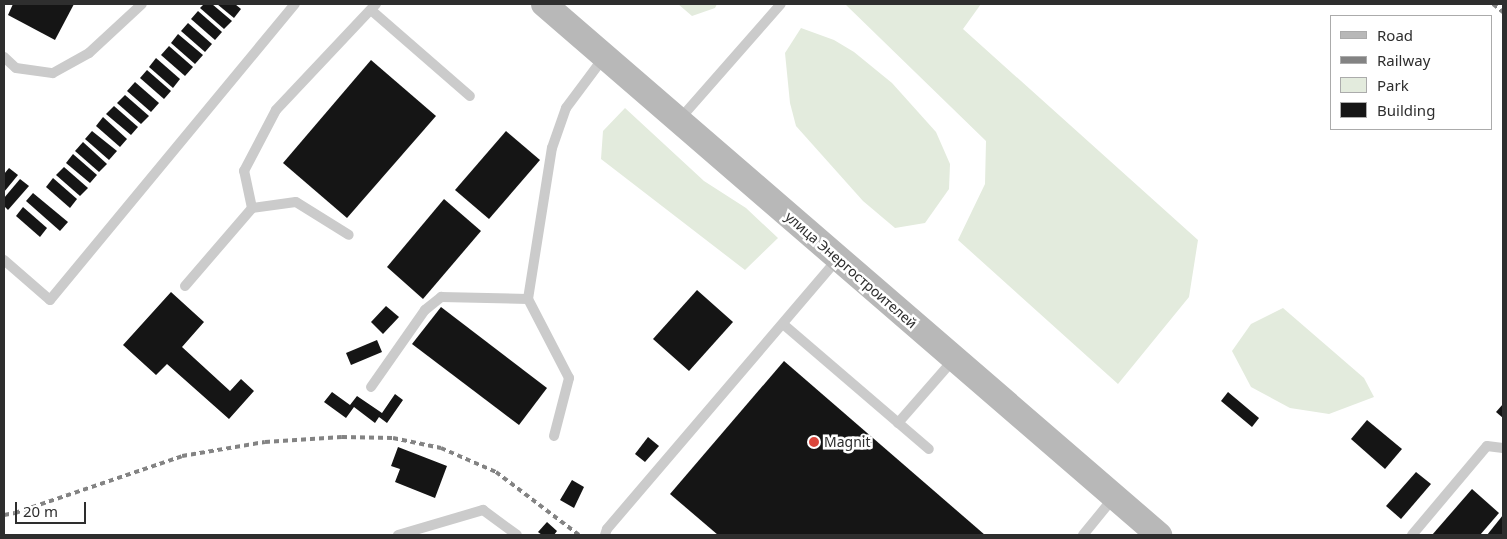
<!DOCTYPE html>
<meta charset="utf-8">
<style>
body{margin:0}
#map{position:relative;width:1507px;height:539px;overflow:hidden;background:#fff;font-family:"Noto Sans",sans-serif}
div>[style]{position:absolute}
.green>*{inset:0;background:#e3ebdd}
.building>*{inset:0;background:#151515}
.service>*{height:10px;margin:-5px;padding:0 5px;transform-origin:5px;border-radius:5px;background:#cbcbcb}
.secondary>*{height:26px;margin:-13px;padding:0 13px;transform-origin:13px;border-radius:13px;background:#b8b8b8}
.rail>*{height:4px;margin-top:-2px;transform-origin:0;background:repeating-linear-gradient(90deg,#838383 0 5px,transparent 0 9px)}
.dots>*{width:14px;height:14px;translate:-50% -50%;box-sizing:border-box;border:2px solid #fff;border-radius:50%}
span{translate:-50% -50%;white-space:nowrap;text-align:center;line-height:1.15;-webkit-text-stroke:5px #fff;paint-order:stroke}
.street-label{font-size:14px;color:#2e2e2e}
.poi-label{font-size:14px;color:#2e2e2e}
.left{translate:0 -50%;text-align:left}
.frame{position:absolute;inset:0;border:5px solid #2e2e2e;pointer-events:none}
.legend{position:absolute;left:1330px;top:15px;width:162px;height:115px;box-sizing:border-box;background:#fff;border:1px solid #ababab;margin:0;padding:6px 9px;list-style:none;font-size:15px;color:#2e2e2e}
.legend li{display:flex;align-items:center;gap:10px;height:25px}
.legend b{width:25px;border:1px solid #ababab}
.scale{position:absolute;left:15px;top:502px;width:71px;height:22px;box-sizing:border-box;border:2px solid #2e2e2e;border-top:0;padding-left:6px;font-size:15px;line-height:18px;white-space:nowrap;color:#2e2e2e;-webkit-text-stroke:4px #fff;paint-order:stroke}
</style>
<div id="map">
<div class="green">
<i style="clip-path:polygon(678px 4px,717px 4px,715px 8px,692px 16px)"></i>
<i style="clip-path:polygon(845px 4px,981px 4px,963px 29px,1198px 240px,1189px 297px,1118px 384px,958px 240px,985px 184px,986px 141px)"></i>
<i style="clip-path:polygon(801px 28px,834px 40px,854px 52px,892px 83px,936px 132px,950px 164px,949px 189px,925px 223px,895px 228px,863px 201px,796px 126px,790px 103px,785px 53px)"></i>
<i style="clip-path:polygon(625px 108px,704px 181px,746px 208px,778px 238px,745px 270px,601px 159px,603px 131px)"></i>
<i style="clip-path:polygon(1283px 308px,1364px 378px,1374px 397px,1329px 414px,1290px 408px,1251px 387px,1232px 351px,1251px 324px)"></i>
</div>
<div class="building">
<i style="clip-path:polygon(13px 4px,74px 4px,55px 40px,8px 15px)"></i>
<i style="clip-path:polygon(204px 4px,212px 4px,232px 21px,224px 29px,200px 8px)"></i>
<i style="clip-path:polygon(217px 4px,235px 4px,241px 9px,234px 18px)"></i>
<i style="clip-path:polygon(198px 11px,222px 32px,215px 40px,191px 19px)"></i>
<i style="clip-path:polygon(188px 23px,212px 44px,205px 52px,181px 31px)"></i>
<i style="clip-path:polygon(178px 34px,203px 55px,195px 64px,171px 43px)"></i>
<i style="clip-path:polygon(169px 46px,193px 67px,185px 76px,161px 55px)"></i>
<i style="clip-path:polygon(156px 58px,180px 79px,173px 88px,149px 67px)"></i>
<i style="clip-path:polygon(371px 60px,436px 116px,347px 218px,283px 163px)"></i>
<i style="clip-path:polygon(147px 70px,171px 91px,164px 99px,140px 78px)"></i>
<i style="clip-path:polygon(135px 82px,159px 103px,151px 112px,127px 91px)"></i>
<i style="clip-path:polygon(125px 95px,149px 116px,141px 124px,117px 103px)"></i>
<i style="clip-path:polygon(114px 106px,138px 127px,131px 135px,106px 114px)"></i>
<i style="clip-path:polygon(103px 117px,127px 139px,120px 147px,96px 126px)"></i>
<i style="clip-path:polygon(92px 131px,117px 151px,109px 160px,85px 139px)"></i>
<i style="clip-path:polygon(506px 131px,540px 160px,489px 219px,455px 190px)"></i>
<i style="clip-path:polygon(83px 142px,107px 164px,99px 172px,75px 151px)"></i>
<i style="clip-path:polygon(73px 154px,97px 175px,90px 183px,66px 163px)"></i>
<i style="clip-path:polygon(64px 167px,88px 188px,80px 196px,56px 175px)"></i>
<i style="clip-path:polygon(9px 168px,18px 175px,4px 192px,4px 174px)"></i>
<i style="clip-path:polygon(53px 178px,77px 199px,70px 208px,46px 187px)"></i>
<i style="clip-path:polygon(20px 179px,29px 186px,8px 210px,4px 206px,4px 198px)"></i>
<i style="clip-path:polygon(33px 193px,68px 222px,60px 231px,26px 201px)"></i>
<i style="clip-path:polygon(444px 199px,481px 231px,423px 299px,387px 267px)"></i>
<i style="clip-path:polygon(23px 207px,47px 228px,40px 237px,16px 216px)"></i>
<i style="clip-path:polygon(697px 290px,733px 322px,689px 371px,653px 339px)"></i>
<i style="clip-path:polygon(171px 292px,204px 322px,182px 347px,230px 391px,241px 379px,254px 391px,229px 419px,167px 364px,156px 375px,123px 345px)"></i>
<i style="clip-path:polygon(386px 306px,399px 317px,383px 334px,371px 322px)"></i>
<i style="clip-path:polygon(441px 307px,547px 388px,519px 425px,412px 344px)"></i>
<i style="clip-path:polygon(377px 340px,382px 352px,351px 365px,346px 353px)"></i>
<i style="clip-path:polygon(784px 361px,985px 535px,718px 535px,670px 494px)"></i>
<i style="clip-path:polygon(332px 392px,350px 405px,357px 396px,382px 413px,395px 394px,403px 400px,387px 423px,379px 417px,375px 423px,354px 407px,346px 418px,324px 402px)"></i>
<i style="clip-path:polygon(1228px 392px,1259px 418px,1252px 427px,1221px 401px)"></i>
<i style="clip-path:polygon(1503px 404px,1503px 418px,1496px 412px)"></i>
<i style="clip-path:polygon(1367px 420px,1402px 449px,1385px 469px,1351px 439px)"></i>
<i style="clip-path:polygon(648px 437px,659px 446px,645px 462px,635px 454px)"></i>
<i style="clip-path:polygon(398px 447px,447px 466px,435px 498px,395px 482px,400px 469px,391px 466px)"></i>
<i style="clip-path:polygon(1416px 472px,1431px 484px,1401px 519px,1386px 506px)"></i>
<i style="clip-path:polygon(572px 480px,584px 487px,574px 508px,560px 500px)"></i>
<i style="clip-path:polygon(1472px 489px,1499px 513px,1480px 535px,1432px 535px)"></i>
<i style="clip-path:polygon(1503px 515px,1503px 535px,1487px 535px)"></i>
<i style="clip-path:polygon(547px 522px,557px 531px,554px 535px,542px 535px,538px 532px)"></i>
</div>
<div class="service">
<i style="left:371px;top:10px;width:131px;rotate:41deg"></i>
<i style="left:4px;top:57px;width:16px;rotate:43deg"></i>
<i style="left:16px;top:68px;width:37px;rotate:8deg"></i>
<i style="left:53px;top:73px;width:41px;rotate:-29.1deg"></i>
<i style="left:89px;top:53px;width:72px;rotate:-42.8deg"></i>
<i style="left:679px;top:120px;width:154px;rotate:-48.7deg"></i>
<i style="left:252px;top:208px;width:44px;rotate:-7.8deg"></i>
<i style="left:296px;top:202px;width:62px;rotate:31.9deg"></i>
<i style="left:4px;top:260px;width:61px;rotate:41deg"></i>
<i style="left:50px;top:300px;width:384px;rotate:-50.4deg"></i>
<i style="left:185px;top:286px;width:103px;rotate:-49.3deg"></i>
<i style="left:252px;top:208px;width:38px;rotate:-102deg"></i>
<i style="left:244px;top:171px;width:69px;rotate:-62.3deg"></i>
<i style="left:276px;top:110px;width:146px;rotate:-46.7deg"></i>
<i style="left:783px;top:324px;width:192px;rotate:40.6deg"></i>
<i style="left:371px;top:387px;width:94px;rotate:-55deg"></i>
<i style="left:425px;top:310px;width:21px;rotate:-39deg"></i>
<i style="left:441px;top:297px;width:87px;rotate:1.3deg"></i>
<i style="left:898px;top:423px;width:85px;rotate:-48.8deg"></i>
<i style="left:554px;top:436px;width:60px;rotate:-75.5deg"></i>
<i style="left:569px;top:378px;width:89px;rotate:-117.4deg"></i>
<i style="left:528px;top:299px;width:153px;rotate:-81deg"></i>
<i style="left:552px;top:148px;width:42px;rotate:-70.7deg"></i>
<i style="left:566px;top:108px;width:64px;rotate:-53.3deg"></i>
<i style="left:398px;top:535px;width:89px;rotate:-16.4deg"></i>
<i style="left:483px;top:510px;width:42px;rotate:36.3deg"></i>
<i style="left:605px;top:535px;width:6px;rotate:-72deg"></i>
<i style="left:607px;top:529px;width:355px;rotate:-49.5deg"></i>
<i style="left:1083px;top:535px;width:49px;rotate:-50.8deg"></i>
<i style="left:1412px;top:535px;width:116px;rotate:-49.9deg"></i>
<i style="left:1487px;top:446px;width:16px;rotate:7deg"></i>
</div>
<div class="secondary">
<i style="left:544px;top:4px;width:813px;rotate:40.81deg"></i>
</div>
<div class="rail">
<i style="left:1493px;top:4px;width:13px;rotate:39deg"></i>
<i style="left:4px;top:515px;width:11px;rotate:-10deg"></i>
<i style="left:15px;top:513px;width:176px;rotate:-18.8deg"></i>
<i style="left:182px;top:456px;width:84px;rotate:-9.6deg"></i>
<i style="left:265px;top:442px;width:77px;rotate:-3.7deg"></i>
<i style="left:342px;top:437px;width:51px;rotate:1.1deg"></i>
<i style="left:393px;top:438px;width:49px;rotate:11.8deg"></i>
<i style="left:441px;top:448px;width:60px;rotate:23.6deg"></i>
<i style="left:496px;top:472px;width:104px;rotate:37.2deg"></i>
</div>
<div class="dots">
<i style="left:814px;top:442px;background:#da463c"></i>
</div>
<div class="street-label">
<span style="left:851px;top:270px;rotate:41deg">улица Энергостроителей</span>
</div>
<div class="poi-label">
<span class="left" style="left:824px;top:442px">Magnit</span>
</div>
<div class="frame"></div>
<ul class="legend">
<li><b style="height:6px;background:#b8b8b8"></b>Road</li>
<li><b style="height:6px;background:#838383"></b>Railway</li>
<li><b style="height:14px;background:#e3ebdd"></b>Park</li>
<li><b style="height:14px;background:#151515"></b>Building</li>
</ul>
<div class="scale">20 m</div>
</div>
